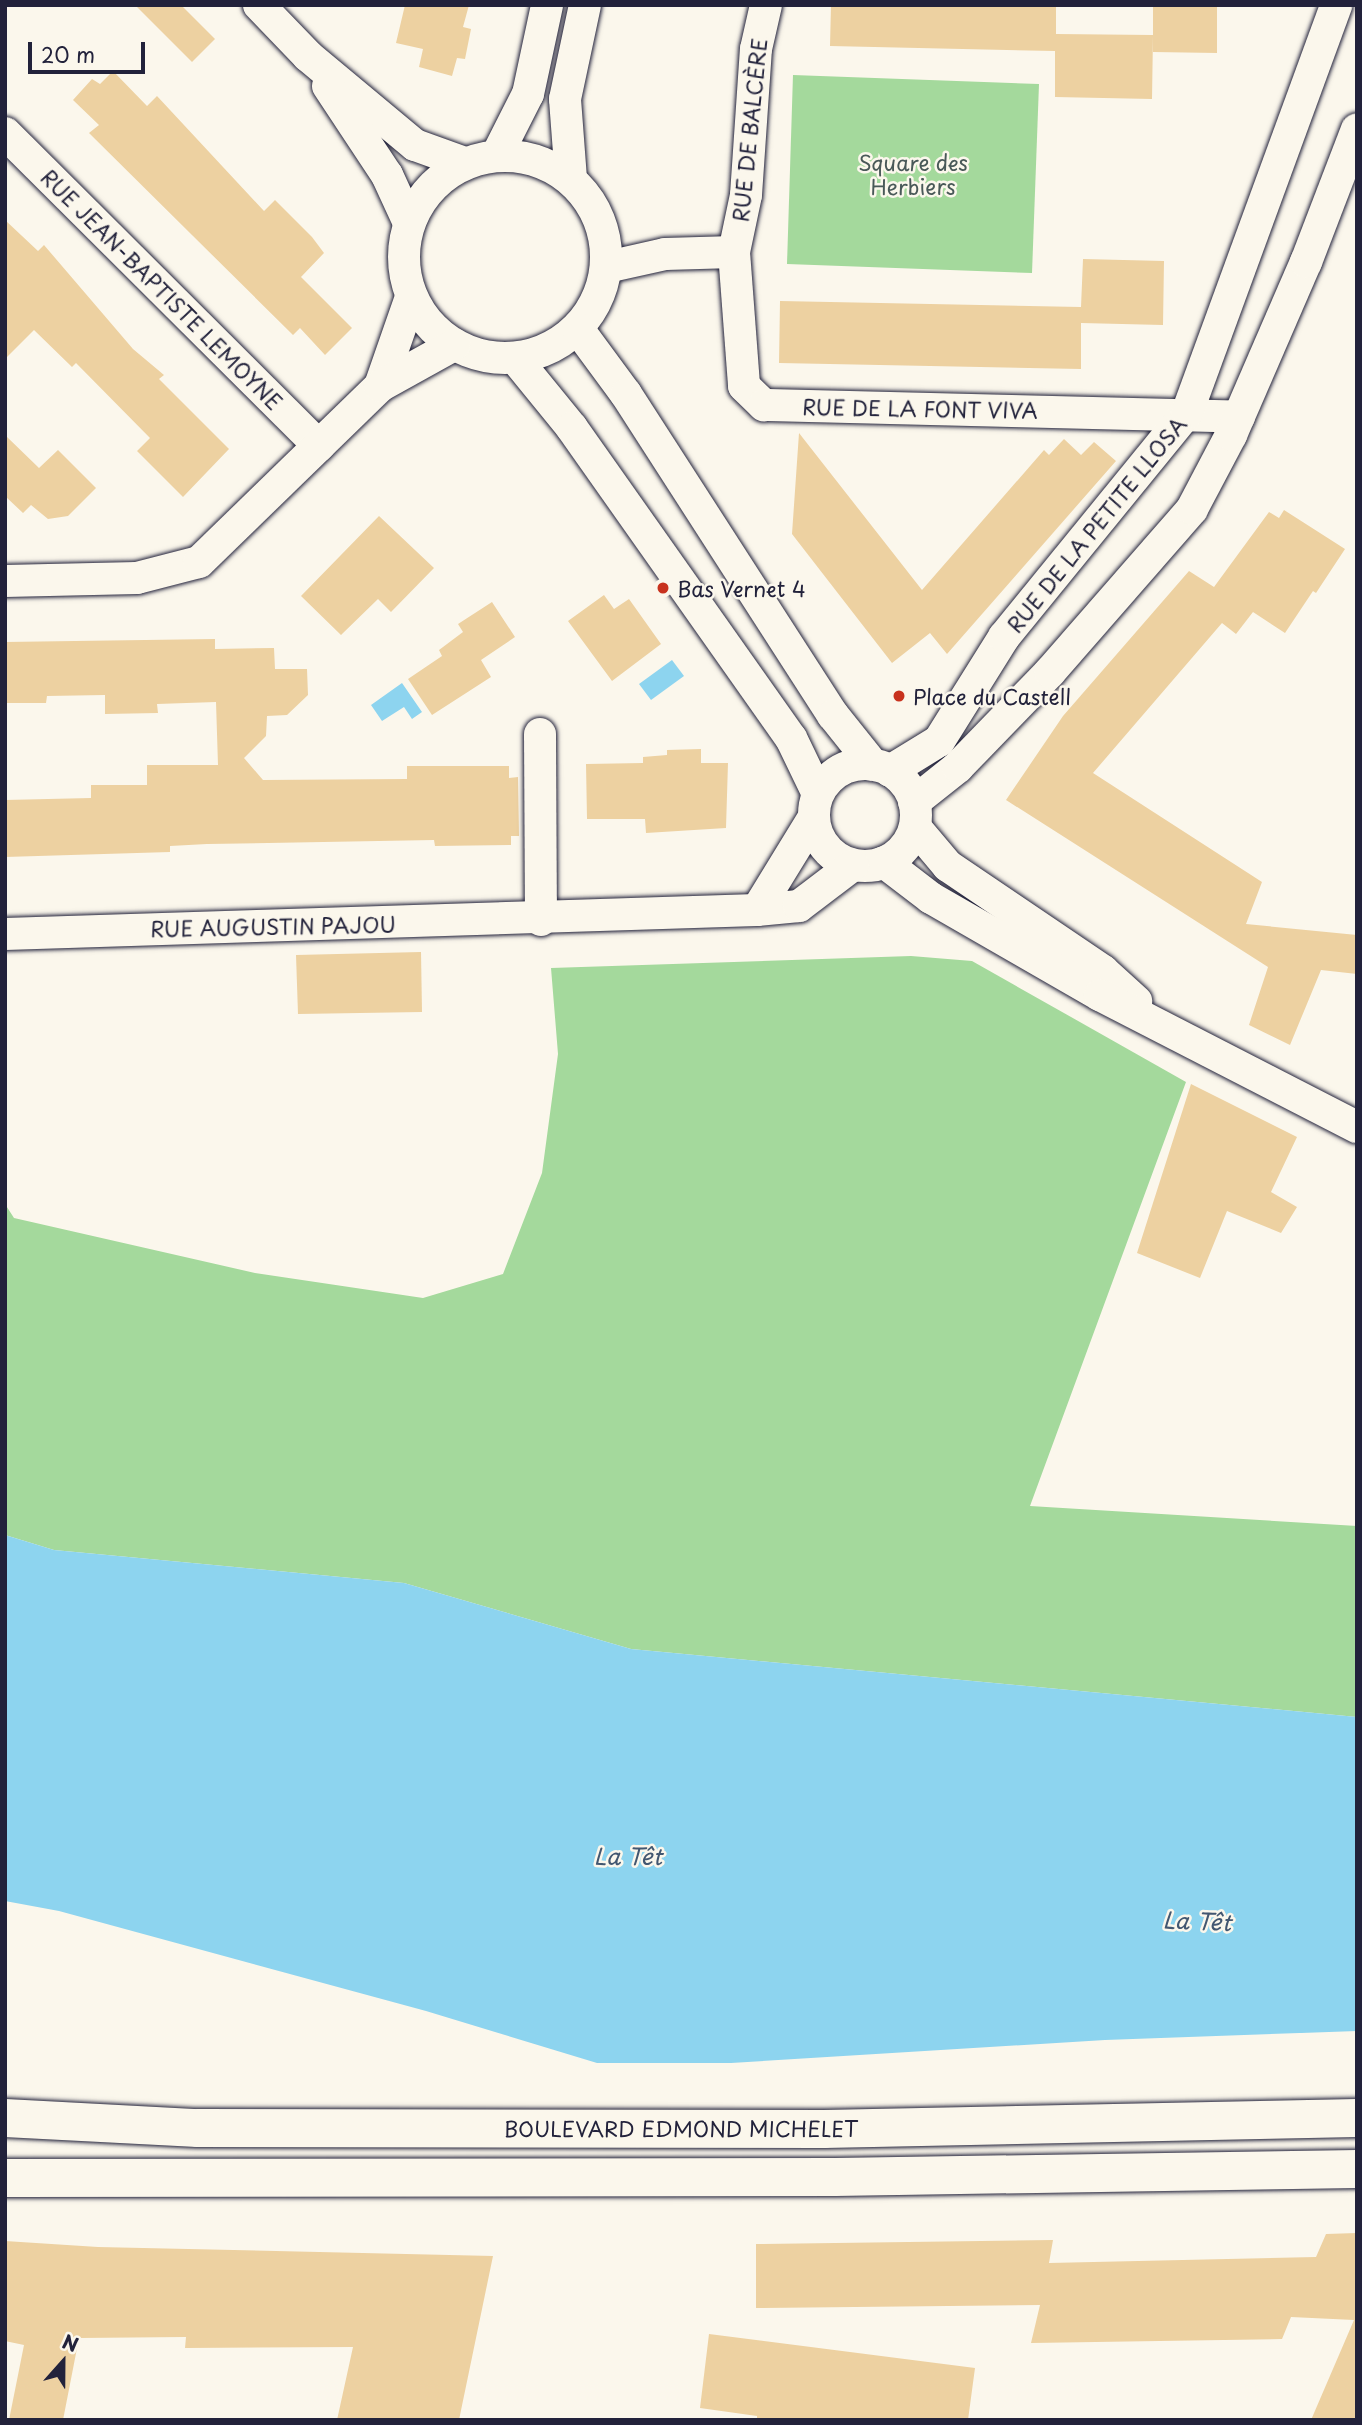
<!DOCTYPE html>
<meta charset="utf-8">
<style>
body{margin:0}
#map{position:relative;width:1362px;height:2425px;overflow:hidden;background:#fbf7ec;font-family:"Playpen Sans",sans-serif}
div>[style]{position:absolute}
.green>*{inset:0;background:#a4d99c}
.water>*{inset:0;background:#8dd4ef}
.building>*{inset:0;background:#edd1a1}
.roads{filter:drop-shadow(0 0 2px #22223b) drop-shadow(0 0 2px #22223b)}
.street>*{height:32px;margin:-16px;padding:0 16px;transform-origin:16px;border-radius:16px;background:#fbf7ec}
.street>.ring{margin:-16px;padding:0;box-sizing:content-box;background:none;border:32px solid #fbf7ec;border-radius:50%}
.highway>*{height:38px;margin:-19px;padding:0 19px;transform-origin:19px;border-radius:19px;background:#fbf7ec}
.dots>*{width:19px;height:19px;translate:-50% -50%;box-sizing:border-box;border:4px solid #fbf7ec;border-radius:50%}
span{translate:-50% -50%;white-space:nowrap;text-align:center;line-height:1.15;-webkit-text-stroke:5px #fbf7ec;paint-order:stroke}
.street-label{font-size:21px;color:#22223b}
.park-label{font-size:21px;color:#495958}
.poi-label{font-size:21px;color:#22223b}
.left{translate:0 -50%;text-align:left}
.water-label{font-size:23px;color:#425771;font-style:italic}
.frame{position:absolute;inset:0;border:7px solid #22223b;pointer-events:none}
.north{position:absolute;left:28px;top:2327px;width:70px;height:70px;-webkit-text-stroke:5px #fbf7ec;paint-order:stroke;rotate:21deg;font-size:19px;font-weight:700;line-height:28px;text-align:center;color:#22223b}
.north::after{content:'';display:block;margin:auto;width:24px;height:32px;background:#22223b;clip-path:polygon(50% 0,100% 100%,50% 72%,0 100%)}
.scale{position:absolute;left:28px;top:42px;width:117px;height:32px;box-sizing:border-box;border:4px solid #22223b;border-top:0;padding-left:9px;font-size:21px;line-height:24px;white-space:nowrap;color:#22223b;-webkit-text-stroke:5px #fbf7ec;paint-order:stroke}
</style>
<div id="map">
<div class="green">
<i style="clip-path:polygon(793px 75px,1039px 84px,1032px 273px,787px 264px)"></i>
<i style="clip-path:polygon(911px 956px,972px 961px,1186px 1082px,1030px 1506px,1357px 1526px,1357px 1717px,631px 1649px,404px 1583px,54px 1550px,5px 1535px,5px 1204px,14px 1218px,255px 1273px,423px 1298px,503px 1274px,542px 1173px,558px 1054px,551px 968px)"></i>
</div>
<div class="water">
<i style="clip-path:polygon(672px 660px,684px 676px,651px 700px,639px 684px)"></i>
<i style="clip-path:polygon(402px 683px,422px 712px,412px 719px,404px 707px,382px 721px,371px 705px)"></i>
<i style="clip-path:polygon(5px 1535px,54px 1550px,404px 1583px,631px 1649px,1357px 1717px,1357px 2031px,1105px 2040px,731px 2063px,597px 2063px,426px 2011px,59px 1911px,5px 1901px)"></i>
</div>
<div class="building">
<i style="clip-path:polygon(135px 5px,181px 5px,215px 39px,192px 62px)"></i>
<i style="clip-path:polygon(405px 5px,469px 5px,463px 27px,471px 29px,465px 59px,457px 58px,452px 76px,419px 67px,423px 49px,396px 43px)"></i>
<i style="clip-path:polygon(831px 5px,1056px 5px,1056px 34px,1153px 35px,1152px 99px,1055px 97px,1055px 51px,830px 46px)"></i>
<i style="clip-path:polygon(1153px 5px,1217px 5px,1217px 53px,1153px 52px)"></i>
<i style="clip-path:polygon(113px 71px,147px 106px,157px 96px,264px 211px,275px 200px,312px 237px,324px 253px,301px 277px,352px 328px,325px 355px,300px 328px,293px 335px,89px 133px,99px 125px,73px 100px,92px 79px,100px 84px)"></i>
<i style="clip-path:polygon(5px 220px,38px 251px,44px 245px,133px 349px,164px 375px,159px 379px,229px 449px,183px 497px,137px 451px,150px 438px,76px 363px,72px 367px,34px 330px,5px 359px)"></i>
<i style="clip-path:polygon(1083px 259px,1164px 261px,1163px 325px,1081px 323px,1081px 369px,779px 363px,780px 301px,1081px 307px)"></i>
<i style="clip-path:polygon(799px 433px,922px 590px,1044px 450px,1049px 455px,1064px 439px,1081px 455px,1094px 442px,1116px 461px,947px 654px,930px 633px,892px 663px,792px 534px)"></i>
<i style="clip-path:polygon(5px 435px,39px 468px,58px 450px,96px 488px,68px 516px,48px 519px,31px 505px,23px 513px,5px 496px)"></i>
<i style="clip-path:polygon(1284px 510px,1345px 549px,1316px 593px,1313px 591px,1285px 633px,1253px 612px,1236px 634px,1222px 623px,1093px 773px,1262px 882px,1246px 924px,1357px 935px,1357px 974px,1321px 970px,1290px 1045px,1249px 1025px,1268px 967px,1006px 800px,1063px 716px,1189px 571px,1214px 587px,1269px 512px,1279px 518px)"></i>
<i style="clip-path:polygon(379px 516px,434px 568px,391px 612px,378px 599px,341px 635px,301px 596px)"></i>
<i style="clip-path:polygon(604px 595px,614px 609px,629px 599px,661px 644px,612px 681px,568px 621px)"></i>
<i style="clip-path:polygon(492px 602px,515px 637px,481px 660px,491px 677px,432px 715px,408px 679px,442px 656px,439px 650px,463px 632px,458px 624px)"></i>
<i style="clip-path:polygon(215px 639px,215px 649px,274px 648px,275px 669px,307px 669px,308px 695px,287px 715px,267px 716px,266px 736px,244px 758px,263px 780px,407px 779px,407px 766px,509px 766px,509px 778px,518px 777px,519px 836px,511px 836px,511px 845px,435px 846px,434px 840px,207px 844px,170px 846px,170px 852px,5px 857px,5px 800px,91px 798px,91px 785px,147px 785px,147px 765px,218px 765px,216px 702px,157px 704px,158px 713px,105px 714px,105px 695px,47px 696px,46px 703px,5px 703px,5px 642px)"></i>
<i style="clip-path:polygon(701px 749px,701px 763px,728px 763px,726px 828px,646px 833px,645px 819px,587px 819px,586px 764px,643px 763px,643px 757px,667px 755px,667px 750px)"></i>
<i style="clip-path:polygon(421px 952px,422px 1012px,298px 1014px,296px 955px)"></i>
<i style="clip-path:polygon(1191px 1084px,1297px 1137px,1271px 1192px,1297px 1207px,1281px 1233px,1227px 1211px,1200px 1278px,1137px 1253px)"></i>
<i style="clip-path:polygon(1357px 2233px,1357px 2420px,1311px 2420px,1354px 2320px,1291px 2317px,1282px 2339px,1031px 2343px,1040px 2305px,756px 2308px,756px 2244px,1053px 2240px,1049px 2263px,1316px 2257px,1326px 2234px)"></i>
<i style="clip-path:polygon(5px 2241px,98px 2247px,493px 2256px,459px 2420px,337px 2420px,353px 2347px,185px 2348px,186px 2337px,79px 2338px,63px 2420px,9px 2420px,24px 2345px,5px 2341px)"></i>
<i style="clip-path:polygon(709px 2334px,975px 2368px,968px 2420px,757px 2420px,757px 2416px,700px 2408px)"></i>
</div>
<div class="roads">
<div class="street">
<i style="left:259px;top:5px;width:71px;rotate:46.1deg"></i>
<i style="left:308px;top:56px;width:139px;rotate:39.8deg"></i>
<i style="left:415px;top:145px;width:53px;rotate:19.8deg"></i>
<i style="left:328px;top:86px;width:107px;rotate:56.5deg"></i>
<i style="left:387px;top:175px;width:53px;rotate:65.4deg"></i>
<i style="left:5px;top:133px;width:443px;rotate:44.9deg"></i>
<i style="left:497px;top:155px;width:68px;rotate:-63.1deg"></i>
<i style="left:528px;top:94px;width:91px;rotate:-77.9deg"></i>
<i class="ring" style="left:404px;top:156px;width:170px;height:170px"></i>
<i style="left:571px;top:179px;width:80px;rotate:-94.3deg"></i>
<i style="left:565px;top:99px;width:96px;rotate:-78deg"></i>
<i style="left:734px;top:252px;width:134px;rotate:85.7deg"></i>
<i style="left:744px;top:386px;width:28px;rotate:44deg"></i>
<i style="left:764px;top:405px;width:475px;rotate:1.4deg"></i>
<i style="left:607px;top:267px;width:59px;rotate:-12.6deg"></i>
<i style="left:665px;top:254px;width:69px;rotate:-1.7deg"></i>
<i style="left:734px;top:252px;width:58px;rotate:-78.1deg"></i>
<i style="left:746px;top:195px;width:146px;rotate:-86.1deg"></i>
<i style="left:756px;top:49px;width:45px;rotate:-77.2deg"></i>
<i style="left:578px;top:329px;width:81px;rotate:53.6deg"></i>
<i style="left:626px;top:394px;width:382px;rotate:57.2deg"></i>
<i style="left:833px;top:715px;width:64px;rotate:51.3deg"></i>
<i style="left:515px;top:358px;width:90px;rotate:50.8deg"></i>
<i style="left:572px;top:428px;width:380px;rotate:54.8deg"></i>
<i style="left:791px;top:738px;width:62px;rotate:64.3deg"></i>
<i style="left:380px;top:386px;width:94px;rotate:-70.8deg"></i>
<i style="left:5px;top:581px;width:132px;rotate:-1.3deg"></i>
<i style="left:137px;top:578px;width:64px;rotate:-14.5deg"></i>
<i style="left:199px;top:562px;width:252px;rotate:-44.2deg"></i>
<i style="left:380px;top:386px;width:85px;rotate:-29deg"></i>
<i style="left:540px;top:734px;width:186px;rotate:89.7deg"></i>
<i class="ring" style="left:814px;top:764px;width:70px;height:70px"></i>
<i style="left:890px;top:771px;width:57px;rotate:-31.5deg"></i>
<i style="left:939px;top:741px;width:123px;rotate:-58deg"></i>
<i style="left:1004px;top:637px;width:289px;rotate:-50.8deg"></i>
<i style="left:1187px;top:413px;width:434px;rotate:-69.9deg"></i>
<i style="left:914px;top:802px;width:56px;rotate:-38.5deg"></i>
<i style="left:958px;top:767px;width:132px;rotate:-45.9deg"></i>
<i style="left:1050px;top:672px;width:216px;rotate:-48.9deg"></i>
<i style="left:1192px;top:509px;width:84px;rotate:-62.2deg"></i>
<i style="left:1231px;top:435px;width:189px;rotate:-66.6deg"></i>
<i style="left:1306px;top:262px;width:142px;rotate:-69deg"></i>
<i style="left:915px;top:827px;width:51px;rotate:49.8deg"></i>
<i style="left:948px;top:866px;width:187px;rotate:34.1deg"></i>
<i style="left:1103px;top:971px;width:45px;rotate:42.3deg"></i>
<i style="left:884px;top:862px;width:59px;rotate:37.5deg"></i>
<i style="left:931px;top:898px;width:195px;rotate:29.9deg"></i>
<i style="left:1100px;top:995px;width:289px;rotate:27.2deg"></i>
<i style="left:757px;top:910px;width:109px;rotate:-58.5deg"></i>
<i style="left:5px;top:934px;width:752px;rotate:-1.83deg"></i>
<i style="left:757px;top:910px;width:42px;rotate:-5.4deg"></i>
<i style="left:799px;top:906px;width:68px;rotate:-37.2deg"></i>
</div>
<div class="highway">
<i style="left:5px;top:2118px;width:193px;rotate:3deg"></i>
<i style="left:198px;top:2128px;width:626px;rotate:0.09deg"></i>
<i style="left:824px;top:2129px;width:533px;rotate:-1.18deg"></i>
<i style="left:5px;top:2178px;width:830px;rotate:-0.07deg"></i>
<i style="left:835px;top:2177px;width:522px;rotate:-0.88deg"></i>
</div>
</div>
<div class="dots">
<i style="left:663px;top:588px;background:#c8321e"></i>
<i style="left:899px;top:696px;background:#c8321e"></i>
</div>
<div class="street-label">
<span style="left:749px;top:130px;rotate:-84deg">RUE DE BALCÈRE</span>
<span style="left:162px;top:289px;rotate:45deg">RUE JEAN-BAPTISTE LEMOYNE</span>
<span style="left:920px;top:408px;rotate:1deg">RUE DE LA FONT VIVA</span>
<span style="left:1096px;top:524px;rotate:-51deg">RUE DE LA PETITE LLOSA</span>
<span style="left:273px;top:926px;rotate:-1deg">RUE AUGUSTIN PAJOU</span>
<span style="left:681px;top:2128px">BOULEVARD EDMOND MICHELET</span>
</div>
<div class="park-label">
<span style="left:913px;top:174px">Square des<br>Herbiers</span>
</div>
<div class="poi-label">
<span class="left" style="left:677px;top:588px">Bas Vernet 4</span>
<span class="left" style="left:913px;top:696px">Place du Castell</span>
</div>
<div class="water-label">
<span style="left:628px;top:1856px">La Têt</span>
<span style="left:1197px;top:1921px;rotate:2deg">La Têt</span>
</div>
<div class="frame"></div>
<div class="north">N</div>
<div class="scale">20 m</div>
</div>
